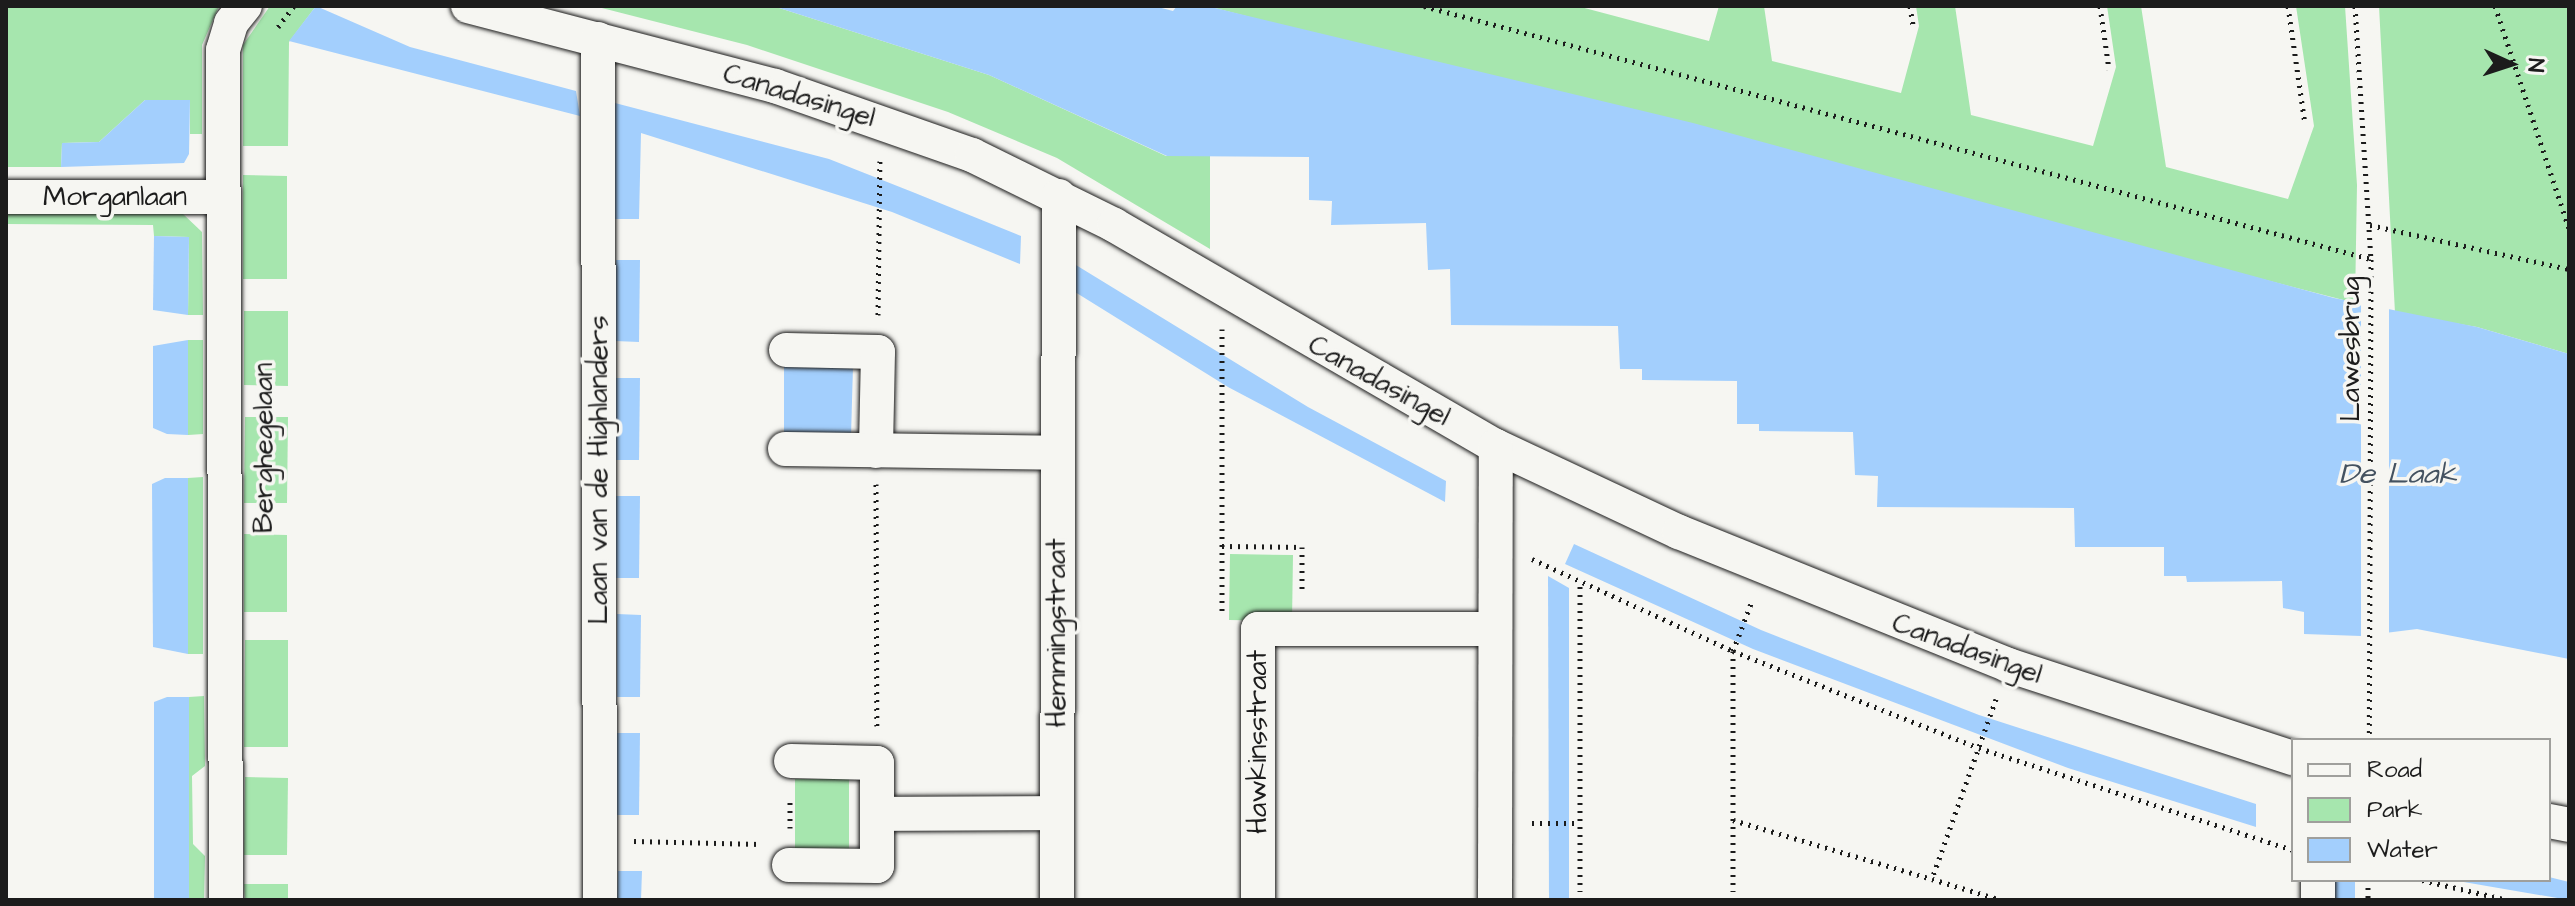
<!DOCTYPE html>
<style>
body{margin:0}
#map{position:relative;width:2575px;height:906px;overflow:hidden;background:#f6f6f2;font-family:"Architects Daughter",sans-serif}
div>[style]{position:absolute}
.green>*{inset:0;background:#a6e6ae}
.water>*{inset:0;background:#a3cffd}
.pier>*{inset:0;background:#f6f6f2}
.path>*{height:5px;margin-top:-2.5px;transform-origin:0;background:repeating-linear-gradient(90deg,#1c1c1c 0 2px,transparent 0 8px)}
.roads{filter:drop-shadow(0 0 2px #1c1c1c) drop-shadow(0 0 2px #1c1c1c)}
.street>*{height:34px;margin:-17px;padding:0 17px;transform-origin:17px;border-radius:17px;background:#f6f6f2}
span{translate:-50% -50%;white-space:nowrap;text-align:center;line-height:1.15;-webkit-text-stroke:7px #f6f6f2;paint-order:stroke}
.street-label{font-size:28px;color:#1c1c1c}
.water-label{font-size:30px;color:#445260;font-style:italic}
.frame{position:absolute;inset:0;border:8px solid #1c1c1c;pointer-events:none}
.legend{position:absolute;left:2291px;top:738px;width:260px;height:144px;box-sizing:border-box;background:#f6f6f2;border:2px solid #9f9f9c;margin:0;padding:10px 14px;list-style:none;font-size:24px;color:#1c1c1c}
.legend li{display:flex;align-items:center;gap:16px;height:40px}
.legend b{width:40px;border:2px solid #9f9f9c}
.north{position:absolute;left:2471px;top:24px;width:80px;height:80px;-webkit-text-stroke:6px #f6f6f2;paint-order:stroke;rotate:93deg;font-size:22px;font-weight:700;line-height:32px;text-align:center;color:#1c1c1c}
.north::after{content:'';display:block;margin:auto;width:28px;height:36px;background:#1c1c1c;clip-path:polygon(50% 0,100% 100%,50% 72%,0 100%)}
</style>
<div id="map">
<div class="green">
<i style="clip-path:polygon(6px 6px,219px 6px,202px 45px,202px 134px,190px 134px,190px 100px,145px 100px,99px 142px,62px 143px,61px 167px,6px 167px)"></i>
<i style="clip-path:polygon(270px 6px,316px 6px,289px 42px,288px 146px,243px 146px,243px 45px)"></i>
<i style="clip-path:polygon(594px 6px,773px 6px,989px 75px,1166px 156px,1210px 156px,1210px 249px,1057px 158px,948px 112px,747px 45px)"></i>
<i style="clip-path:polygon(1207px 6px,1577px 6px,1709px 41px,1719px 6px,1764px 6px,1772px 61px,1901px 93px,1919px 26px,1916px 6px,1955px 6px,1971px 115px,2093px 146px,2116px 67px,2107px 6px,2141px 6px,2166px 167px,2288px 199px,2314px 126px,2296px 6px,2345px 6px,2357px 185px,2355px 303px)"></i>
<i style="clip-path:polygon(2379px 6px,2569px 6px,2569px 354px,2477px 327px,2395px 313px)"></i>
<i style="clip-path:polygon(243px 175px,287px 176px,287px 279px,243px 279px)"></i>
<i style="clip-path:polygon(182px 213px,202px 232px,203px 315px,188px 315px,189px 237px,154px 236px,153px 225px,6px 224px,6px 214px)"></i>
<i style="clip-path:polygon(244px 311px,288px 311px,288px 386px,244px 385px)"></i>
<i style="clip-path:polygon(188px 340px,203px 340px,203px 434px,188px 435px)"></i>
<i style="clip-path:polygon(245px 417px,288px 417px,287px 503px,244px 503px)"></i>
<i style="clip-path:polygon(203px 477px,203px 654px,188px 654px,188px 478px)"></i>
<i style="clip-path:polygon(244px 534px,287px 535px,287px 612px,244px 612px)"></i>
<i style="clip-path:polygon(1230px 554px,1293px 555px,1292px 621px,1229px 620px)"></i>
<i style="clip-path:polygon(245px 640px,288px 640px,288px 747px,244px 747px)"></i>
<i style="clip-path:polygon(204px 696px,205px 766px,192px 776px,193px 844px,205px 856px,204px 900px,189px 900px,189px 697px)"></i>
<i style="clip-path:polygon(245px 777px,288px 778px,287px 855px,244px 855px)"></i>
<i style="clip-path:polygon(795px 779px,849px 779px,849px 849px,795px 848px)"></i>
<i style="clip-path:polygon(244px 884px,288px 884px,288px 900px,245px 900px)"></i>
</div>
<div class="water">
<i style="clip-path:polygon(316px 6px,410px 47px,576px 91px,580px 116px,289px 41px)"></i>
<i style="clip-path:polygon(773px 6px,1154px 6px,1173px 11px,1177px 6px,1207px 6px,1693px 123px,2334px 298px,2477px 327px,2569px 354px,2569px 659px,2417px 629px,2361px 636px,2304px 634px,2304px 612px,2283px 608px,2282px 581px,2187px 582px,2186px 576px,2164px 576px,2164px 547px,2075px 547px,2074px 508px,1877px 507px,1878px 476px,1855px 475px,1853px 432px,1759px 431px,1759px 424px,1737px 424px,1737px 381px,1642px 380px,1642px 369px,1620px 369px,1618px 326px,1451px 325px,1450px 269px,1428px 270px,1426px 223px,1331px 225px,1332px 201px,1309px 200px,1309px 157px,1167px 156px,989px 75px)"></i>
<i style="clip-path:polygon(145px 100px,190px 100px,189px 154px,184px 163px,61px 167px,62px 143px,99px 142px)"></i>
<i style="clip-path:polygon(615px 103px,829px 159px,915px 193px,1021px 236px,1020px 264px,892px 212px,641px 133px,639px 219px,613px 219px)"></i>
<i style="clip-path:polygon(154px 236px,189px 237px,188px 315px,153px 310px)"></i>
<i style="clip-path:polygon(616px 260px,640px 260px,639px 342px,615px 341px)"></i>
<i style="clip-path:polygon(1071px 262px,1308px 407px,1446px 481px,1445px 502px,1228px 387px,1075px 292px)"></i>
<i style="clip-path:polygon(188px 340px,188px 435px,167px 434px,153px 428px,153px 346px)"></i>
<i style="clip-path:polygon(784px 365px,853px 366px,851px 436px,784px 435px)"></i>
<i style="clip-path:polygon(616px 378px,640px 378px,639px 460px,615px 460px)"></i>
<i style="clip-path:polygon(165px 478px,188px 478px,188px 654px,153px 647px,152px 484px)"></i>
<i style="clip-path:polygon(616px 496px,640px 496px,639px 578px,615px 578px)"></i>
<i style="clip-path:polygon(1574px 544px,1761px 630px,1979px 715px,2256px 804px,2256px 827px,2068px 768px,1753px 649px,1565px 564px)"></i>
<i style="clip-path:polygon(1548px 576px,1569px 588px,1569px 900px,1549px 900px)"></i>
<i style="clip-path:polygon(617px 614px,641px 615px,640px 697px,617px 697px)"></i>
<i style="clip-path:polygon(167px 697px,189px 697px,189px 900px,154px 900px,154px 702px)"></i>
<i style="clip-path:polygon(616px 733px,640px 733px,639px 815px,615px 815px)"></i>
<i style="clip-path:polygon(618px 871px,642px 871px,641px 900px,617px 900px)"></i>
<i style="clip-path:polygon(2549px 877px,2569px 882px,2569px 900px,2452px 880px)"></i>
<i style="clip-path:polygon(2333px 880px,2355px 880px,2355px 900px,2333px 900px)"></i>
</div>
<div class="pier">
<i style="clip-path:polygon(2361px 300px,2389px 307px,2389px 637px,2361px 640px)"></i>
</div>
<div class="path">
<i style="left:1424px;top:6px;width:980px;rotate:14.96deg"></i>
<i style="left:1910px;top:6px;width:20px;rotate:81deg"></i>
<i style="left:2100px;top:6px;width:64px;rotate:81.9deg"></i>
<i style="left:2288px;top:6px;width:119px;rotate:81.8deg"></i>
<i style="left:2355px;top:6px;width:254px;rotate:86.4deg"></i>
<i style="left:2371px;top:259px;width:481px;rotate:90.2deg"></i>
<i style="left:2495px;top:6px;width:235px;rotate:71.6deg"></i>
<i style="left:278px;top:27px;width:26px;rotate:-53deg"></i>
<i style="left:2370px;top:225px;width:204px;rotate:12.5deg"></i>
<i style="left:878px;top:315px;width:154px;rotate:-89.3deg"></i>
<i style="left:1222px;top:329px;width:286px;rotate:90deg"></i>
<i style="left:876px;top:484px;width:242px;rotate:89.8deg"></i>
<i style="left:1222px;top:546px;width:80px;rotate:0.7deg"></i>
<i style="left:1302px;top:547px;width:45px;rotate:90deg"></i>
<i style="left:1532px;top:559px;width:221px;rotate:24.6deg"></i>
<i style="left:1733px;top:651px;width:264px;rotate:21.5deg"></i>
<i style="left:1979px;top:748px;width:330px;rotate:18deg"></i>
<i style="left:1996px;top:699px;width:191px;rotate:109.6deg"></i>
<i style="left:1932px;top:879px;width:72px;rotate:16.9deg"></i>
<i style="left:1733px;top:820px;width:208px;rotate:16.5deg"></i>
<i style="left:1532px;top:823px;width:46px"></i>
<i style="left:790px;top:828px;width:30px;rotate:-90deg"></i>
<i style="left:634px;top:841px;width:126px;rotate:1.4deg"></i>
<i style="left:2368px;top:880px;width:20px;rotate:90deg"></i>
<i style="left:2422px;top:880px;width:88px;rotate:13.1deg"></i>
<i style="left:1580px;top:900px;width:318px;rotate:-90deg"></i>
<i style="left:1733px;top:900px;width:249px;rotate:-90deg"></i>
<i style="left:1733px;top:651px;width:53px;rotate:-69.2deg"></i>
</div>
<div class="roads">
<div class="street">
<i style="left:468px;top:6px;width:317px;rotate:14.6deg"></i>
<i style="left:775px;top:86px;width:209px;rotate:19.3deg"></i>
<i style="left:972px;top:155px;width:158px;rotate:26.2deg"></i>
<i style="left:1114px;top:225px;width:441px;rotate:30.1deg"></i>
<i style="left:1496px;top:446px;width:202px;rotate:25.2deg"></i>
<i style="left:1679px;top:532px;width:355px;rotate:22deg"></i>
<i style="left:2008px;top:665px;width:300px;rotate:18.1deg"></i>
<i style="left:598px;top:39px;width:861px;rotate:89.87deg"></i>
<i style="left:6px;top:197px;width:218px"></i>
<i style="left:786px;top:350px;width:92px;rotate:1.2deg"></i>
<i style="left:878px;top:352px;width:99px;rotate:91.2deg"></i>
<i style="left:785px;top:449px;width:272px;rotate:0.8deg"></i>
<i style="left:877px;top:814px;width:180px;rotate:-0.3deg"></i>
<i style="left:2549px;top:821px;width:20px;rotate:11deg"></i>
<i style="left:789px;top:865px;width:88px;rotate:0.7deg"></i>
<i style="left:877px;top:866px;width:103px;rotate:-90deg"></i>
<i style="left:877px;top:763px;width:86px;rotate:-178.7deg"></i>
<i style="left:2318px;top:880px;width:20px;rotate:90deg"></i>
<i style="left:226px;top:900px;width:850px;rotate:-90.2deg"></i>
<i style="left:223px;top:50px;width:28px;rotate:-73deg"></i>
<i style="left:231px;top:23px;width:22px;rotate:-51deg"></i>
<i style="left:1057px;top:900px;width:704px;rotate:-89.84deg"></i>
<i style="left:1258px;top:900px;width:271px;rotate:-90deg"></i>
<i style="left:1258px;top:629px;width:237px"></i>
<i style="left:1495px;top:900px;width:454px;rotate:-89.9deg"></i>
</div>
</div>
<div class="street-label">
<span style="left:799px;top:96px;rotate:17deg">Canadasingel</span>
<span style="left:115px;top:197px">Morganlaan</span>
<span style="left:2351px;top:349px;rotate:-90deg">Lawesbrug</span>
<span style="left:1379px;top:381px;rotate:29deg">Canadasingel</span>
<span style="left:264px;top:448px;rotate:-90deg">Berghegelaan</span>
<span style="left:599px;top:470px;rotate:-90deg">Laan van de Highlanders</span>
<span style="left:1057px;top:633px;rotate:-90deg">Hemmingstraat</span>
<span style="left:1967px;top:649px;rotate:20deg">Canadasingel</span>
<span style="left:1258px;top:742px;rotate:-90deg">Hawkinsstraat</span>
</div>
<div class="water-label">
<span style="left:2398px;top:474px">De Laak</span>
</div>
<div class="frame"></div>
<ul class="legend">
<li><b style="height:10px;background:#f6f6f2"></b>Road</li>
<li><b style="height:22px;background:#a6e6ae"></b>Park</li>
<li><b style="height:22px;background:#a3cffd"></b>Water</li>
</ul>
<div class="north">N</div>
</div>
